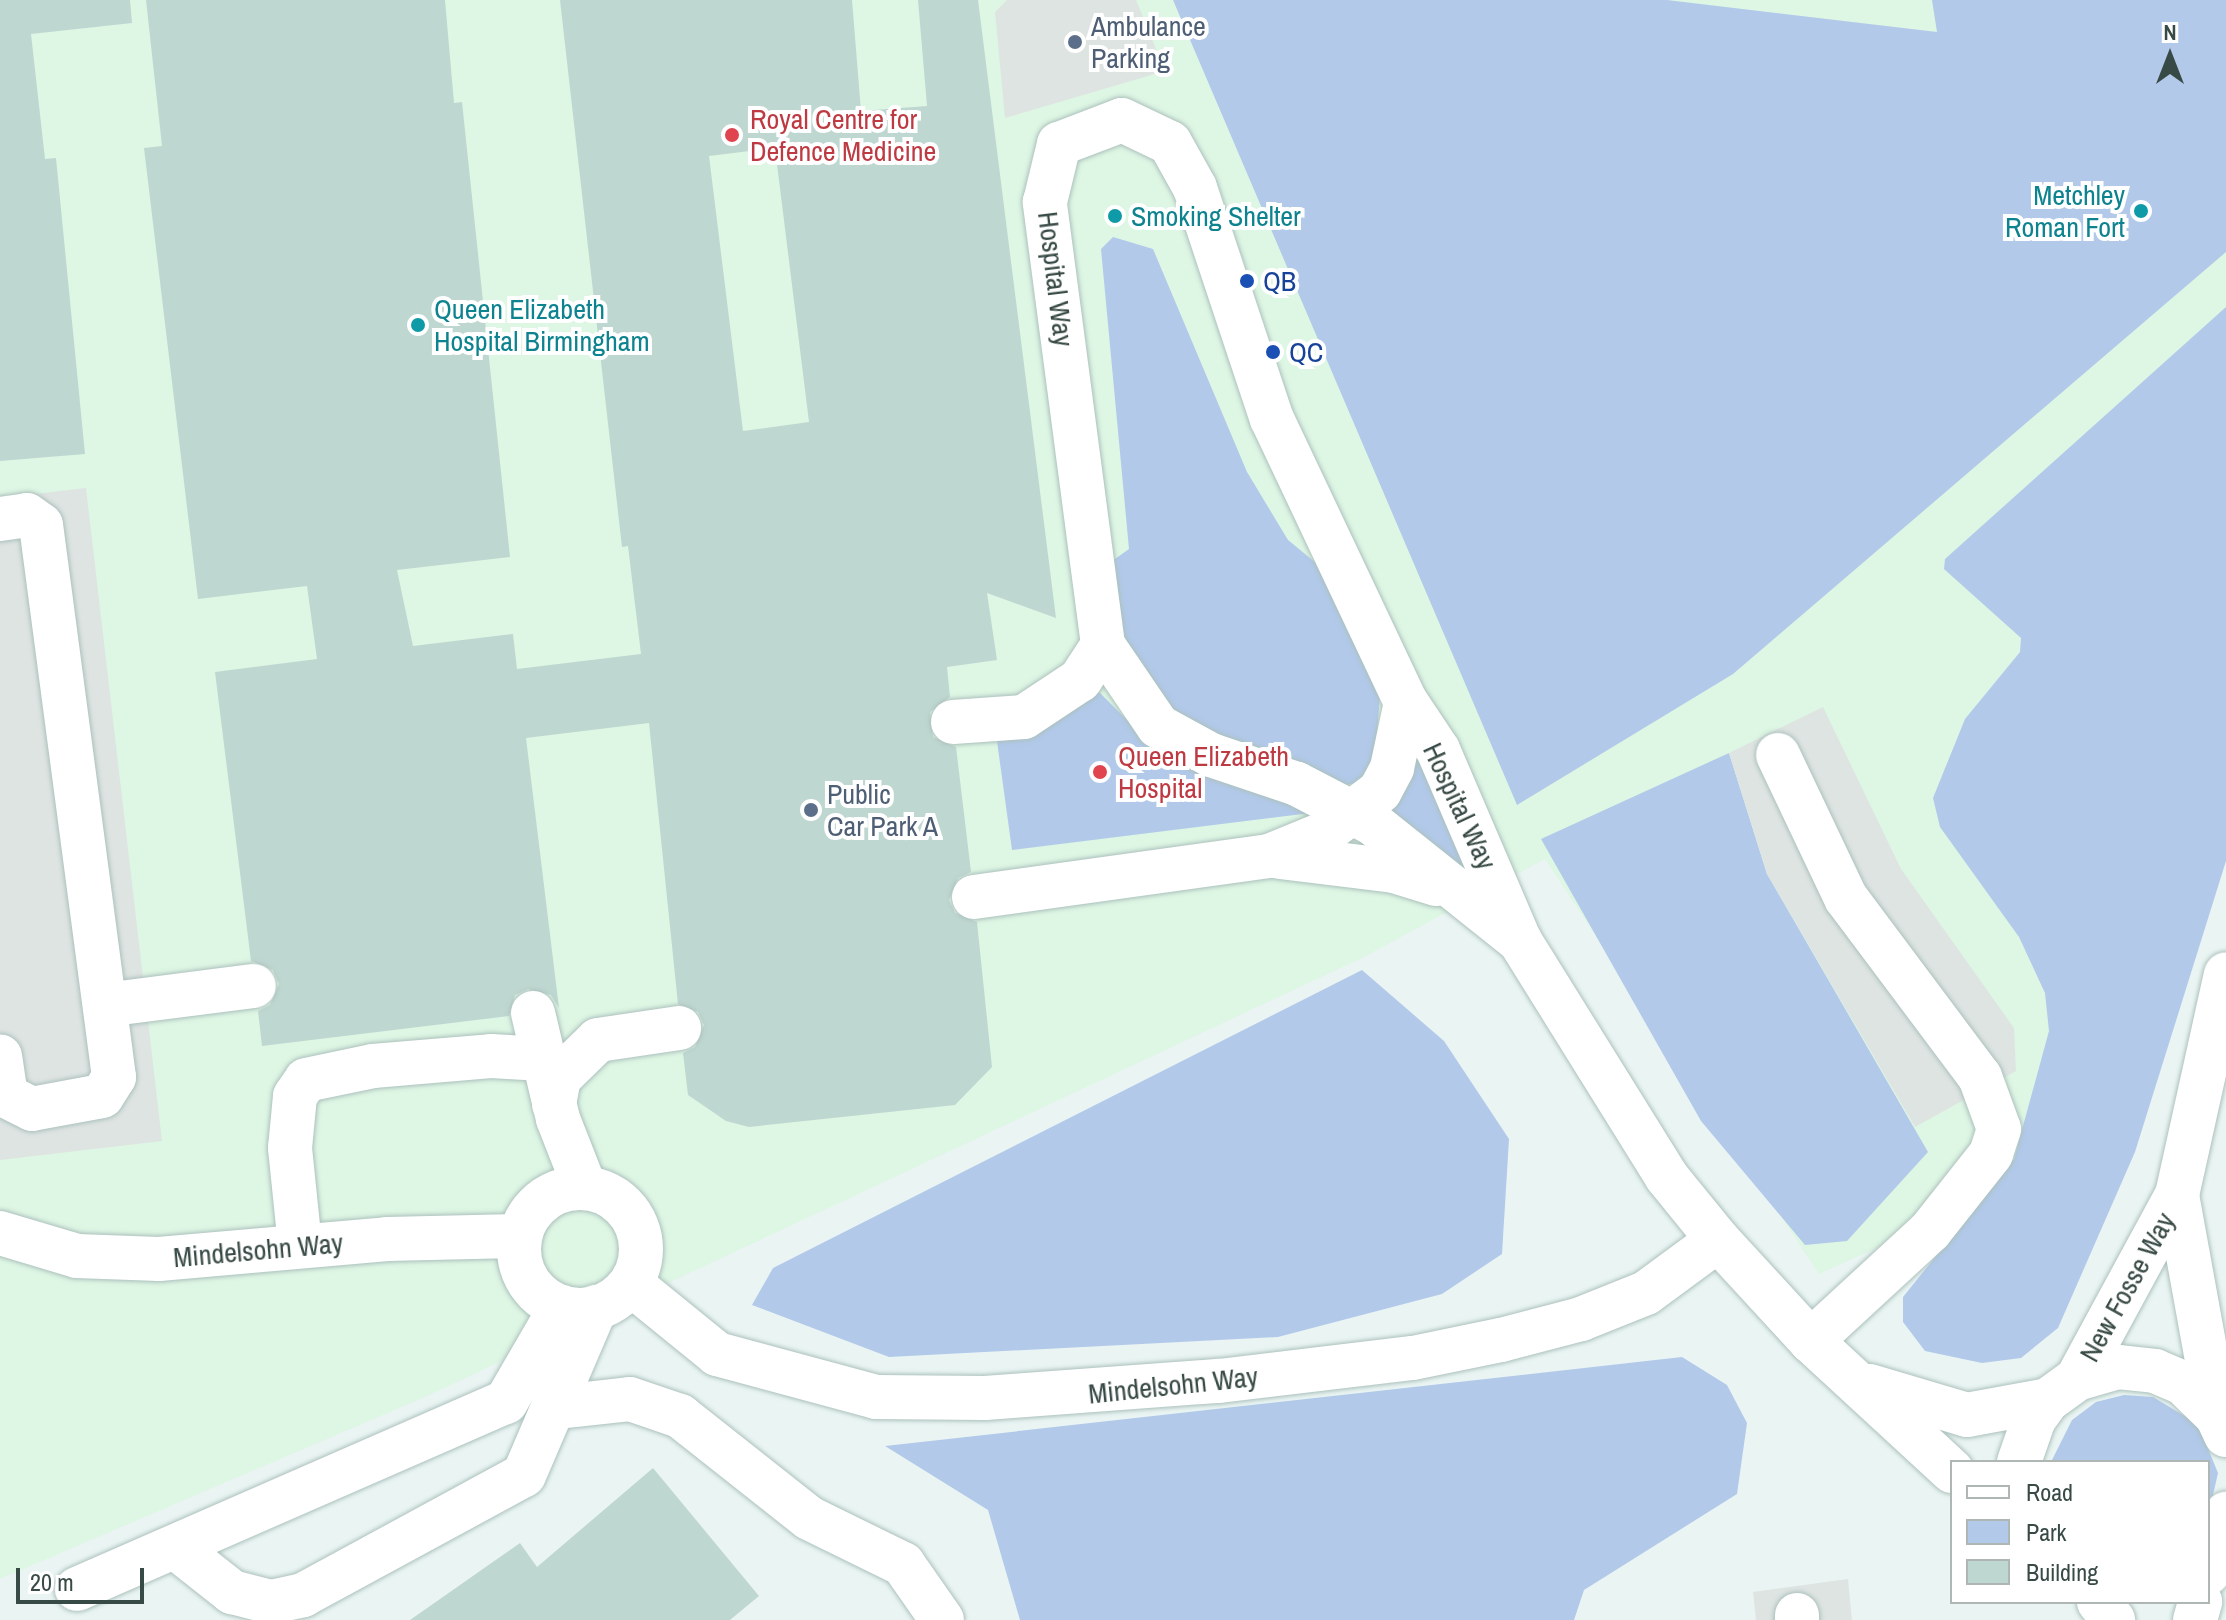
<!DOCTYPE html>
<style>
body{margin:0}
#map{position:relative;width:2226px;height:1620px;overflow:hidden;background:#eaf5f3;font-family:"Archivo Narrow",sans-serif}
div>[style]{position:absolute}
.medical>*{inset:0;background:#def6e4}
.green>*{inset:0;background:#b2c9ea}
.parking>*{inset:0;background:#dee4e2}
.building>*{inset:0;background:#bfd7d1}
.roads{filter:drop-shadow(0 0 2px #acc1bd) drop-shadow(0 0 2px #acc1bd)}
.minor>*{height:44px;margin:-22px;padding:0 22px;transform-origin:22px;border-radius:22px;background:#fff}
.minor>.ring{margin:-22px;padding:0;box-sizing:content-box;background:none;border:44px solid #fff;border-radius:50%}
.dots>*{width:22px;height:22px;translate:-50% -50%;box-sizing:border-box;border:4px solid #fff;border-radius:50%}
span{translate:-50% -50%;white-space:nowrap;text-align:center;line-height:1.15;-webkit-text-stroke:8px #fff;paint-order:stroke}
.service-label{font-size:28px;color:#4e5e75}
.left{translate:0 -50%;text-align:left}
.health-label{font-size:28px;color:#be3a42}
.culture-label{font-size:28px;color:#0d838f}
.right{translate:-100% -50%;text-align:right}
.street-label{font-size:28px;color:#384a45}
.transit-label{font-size:28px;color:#164399}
.legend{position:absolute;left:1950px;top:1460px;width:260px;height:144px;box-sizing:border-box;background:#fff;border:2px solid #afb7b5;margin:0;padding:10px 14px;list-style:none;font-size:24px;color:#384a45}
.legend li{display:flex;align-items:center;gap:16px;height:40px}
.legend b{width:40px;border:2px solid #afb7b5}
.north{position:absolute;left:2130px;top:16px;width:80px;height:80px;-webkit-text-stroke:6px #fff;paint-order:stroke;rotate:0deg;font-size:22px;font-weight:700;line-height:32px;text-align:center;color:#384a45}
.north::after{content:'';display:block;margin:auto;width:28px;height:36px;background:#384a45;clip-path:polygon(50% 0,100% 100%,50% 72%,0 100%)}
.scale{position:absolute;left:16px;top:1568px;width:128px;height:36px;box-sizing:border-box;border:4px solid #384a45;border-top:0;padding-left:10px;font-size:24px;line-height:28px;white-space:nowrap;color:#384a45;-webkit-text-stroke:6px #fff;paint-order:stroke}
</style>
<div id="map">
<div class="medical">
<i style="clip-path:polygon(0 0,1991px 0,2226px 37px,2226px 694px,2064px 1121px,1974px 1204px,1819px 1274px,1545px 859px,1364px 957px,425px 1397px,0 1579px)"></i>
</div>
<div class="green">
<i style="clip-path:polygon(1173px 0,1667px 0,1937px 32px,1932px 0,2226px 0,2226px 252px,1733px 674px,1517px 805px)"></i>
<i style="clip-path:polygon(1113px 237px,1153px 249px,1247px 472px,1288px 540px,1327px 572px,1380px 695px,1375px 761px,1357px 783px,1344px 785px,1244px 751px,1158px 704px,1123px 660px,1108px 564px,1129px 549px,1101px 249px)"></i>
<i style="clip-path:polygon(2226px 307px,2226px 861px,2135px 1152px,2058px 1328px,2021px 1358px,1982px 1363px,1925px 1351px,1903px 1322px,1903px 1297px,2014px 1159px,2049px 1031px,2045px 993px,2019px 937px,1940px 827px,1933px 798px,1965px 719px,2020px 652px,2021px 638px,1944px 569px,1945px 559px)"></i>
<i style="clip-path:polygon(1086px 688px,1100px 693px,1148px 741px,1311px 813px,1012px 850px,996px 734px)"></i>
<i style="clip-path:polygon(1415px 745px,1498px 906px,1385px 809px)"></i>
<i style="clip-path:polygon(1729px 753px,1767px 874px,1928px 1152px,1847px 1241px,1805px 1245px,1701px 1121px,1541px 839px)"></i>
<i style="clip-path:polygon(1362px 970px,1444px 1041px,1509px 1139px,1502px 1254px,1442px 1294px,1278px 1337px,889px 1357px,752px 1305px,773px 1268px)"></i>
<i style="clip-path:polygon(1682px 1357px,1727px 1385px,1747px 1423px,1737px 1494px,1584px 1590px,1574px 1620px,1020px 1620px,988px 1510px,885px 1446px)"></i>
<i style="clip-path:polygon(2124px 1395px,2153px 1397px,2198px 1424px,2218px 1473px,2208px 1517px,2208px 1462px,2051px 1462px,2072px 1420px,2096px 1402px)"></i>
</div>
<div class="parking">
<i style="clip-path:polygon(1007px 0,1136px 0,1165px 71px,1005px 118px,995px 12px)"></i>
<i style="clip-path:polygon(86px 488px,162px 1141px,0 1160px,0 498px)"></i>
<i style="clip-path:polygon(1823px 707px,1901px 869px,2014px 1028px,2016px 1071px,1915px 1127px,1767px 874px,1729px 753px)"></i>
<i style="clip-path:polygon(1848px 1579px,1852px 1620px,1756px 1620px,1753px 1592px)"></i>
</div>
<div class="building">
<i style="clip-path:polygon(0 0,130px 0,132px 23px,31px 34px,45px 159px,56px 158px,85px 454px,0 461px)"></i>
<i style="clip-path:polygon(evenodd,146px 0,445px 0,454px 103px,462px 102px,510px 557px,397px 570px,413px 646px,513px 634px,517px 669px,641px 654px,628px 546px,622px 547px,560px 0,852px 0,861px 111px,927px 106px,918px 0,978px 0,1056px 618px,987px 593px,997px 660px,947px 667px,950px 697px,930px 712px,933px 737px,956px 747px,971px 872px,958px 878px,949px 900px,955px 913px,977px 922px,992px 1067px,955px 1105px,749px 1127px,726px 1121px,688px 1095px,683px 1053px,695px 1047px,704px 1025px,698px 1012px,678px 1004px,649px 723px,526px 738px,559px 1008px,551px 995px,528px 989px,515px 995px,509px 1016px,262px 1046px,258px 1011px,270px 1005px,279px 984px,273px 970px,251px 961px,215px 672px,317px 659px,307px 586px,198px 599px,144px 148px,162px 146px,146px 0,775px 148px,809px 422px,743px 431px,709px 156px,775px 148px)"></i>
<i style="clip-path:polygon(653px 1468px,759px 1596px,730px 1620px,410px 1620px,520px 1543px,537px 1567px)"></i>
</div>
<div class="roads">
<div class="minor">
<i style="left:0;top:519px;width:27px;rotate:-8deg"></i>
<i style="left:27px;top:515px;width:17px;rotate:36deg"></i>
<i style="left:41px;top:525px;width:557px;rotate:82.47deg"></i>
<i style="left:114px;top:1077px;width:22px;rotate:122deg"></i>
<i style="left:102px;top:1096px;width:71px;rotate:169.5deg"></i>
<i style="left:32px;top:1109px;width:29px;rotate:-153deg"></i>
<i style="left:6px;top:1096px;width:40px;rotate:-98.5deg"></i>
<i style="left:953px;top:722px;width:71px;rotate:-4deg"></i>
<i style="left:1024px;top:717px;width:67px;rotate:-33.5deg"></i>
<i style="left:1080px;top:680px;width:42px;rotate:-56.7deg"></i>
<i style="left:1778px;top:755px;width:158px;rotate:64.6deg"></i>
<i style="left:1846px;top:898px;width:224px;rotate:53.2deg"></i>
<i style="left:1980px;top:1077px;width:55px;rotate:69.9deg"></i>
<i style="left:1999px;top:1129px;width:26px;rotate:108deg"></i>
<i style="left:1991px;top:1154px;width:98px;rotate:128.4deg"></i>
<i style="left:1930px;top:1231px;width:162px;rotate:137.3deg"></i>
<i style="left:1280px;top:857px;width:115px;rotate:7deg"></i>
<i style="left:1394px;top:871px;width:44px;rotate:17.2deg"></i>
<i style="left:974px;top:897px;width:298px;rotate:-7.9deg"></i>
<i style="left:1269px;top:856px;width:58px;rotate:-22.2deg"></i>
<i style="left:1323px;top:834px;width:71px;rotate:-37deg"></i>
<i style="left:1380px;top:791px;width:26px;rotate:-62deg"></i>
<i style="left:1392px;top:768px;width:67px;rotate:-78deg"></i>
<i style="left:1520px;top:941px;width:189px;rotate:-141.4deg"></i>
<i style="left:1372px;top:823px;width:85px;rotate:-152.5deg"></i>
<i style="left:1297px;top:784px;width:91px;rotate:-161.4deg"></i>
<i style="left:1211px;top:755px;width:60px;rotate:-151.3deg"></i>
<i style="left:1158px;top:726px;width:98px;rotate:-124.2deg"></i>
<i style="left:1103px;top:645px;width:447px;rotate:-97.5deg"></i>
<i style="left:1045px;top:202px;width:60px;rotate:-76.4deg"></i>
<i style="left:1059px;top:144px;width:67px;rotate:-20.9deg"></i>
<i style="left:1122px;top:120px;width:53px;rotate:25.6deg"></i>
<i style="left:1170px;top:143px;width:51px;rotate:60.9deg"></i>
<i style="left:1195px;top:188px;width:243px;rotate:71.6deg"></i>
<i style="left:1272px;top:419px;width:313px;rotate:64.7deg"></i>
<i style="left:1406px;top:702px;width:58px;rotate:56.3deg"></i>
<i style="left:1438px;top:750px;width:208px;rotate:66.8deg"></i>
<i style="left:1520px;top:941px;width:277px;rotate:58.1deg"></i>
<i style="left:1666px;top:1176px;width:82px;rotate:50.9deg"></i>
<i style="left:1718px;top:1240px;width:137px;rotate:47.4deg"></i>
<i style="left:1811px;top:1341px;width:192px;rotate:42.7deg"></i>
<i style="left:105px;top:1005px;width:150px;rotate:-7.3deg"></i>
<i style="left:533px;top:1013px;width:109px;rotate:76.7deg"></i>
<i style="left:558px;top:1119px;width:74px;rotate:68.6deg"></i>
<i style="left:554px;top:1104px;width:26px;rotate:-79deg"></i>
<i style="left:559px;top:1078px;width:54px;rotate:-44.3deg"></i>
<i style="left:598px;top:1040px;width:82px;rotate:-8.4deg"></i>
<i class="ring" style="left:519px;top:1188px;width:78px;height:78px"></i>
<i style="left:2177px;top:1195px;width:225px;rotate:79.7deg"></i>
<i style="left:0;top:1233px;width:80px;rotate:16.6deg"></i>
<i style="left:77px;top:1256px;width:82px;rotate:2.1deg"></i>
<i style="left:159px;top:1259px;width:229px;rotate:-5deg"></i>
<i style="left:387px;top:1239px;width:133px;rotate:-1.3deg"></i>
<i style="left:300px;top:1245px;width:98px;rotate:-95.9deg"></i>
<i style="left:290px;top:1148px;width:52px;rotate:-84.5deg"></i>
<i style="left:295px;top:1096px;width:19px;rotate:-55deg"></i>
<i style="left:306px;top:1080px;width:68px;rotate:-11.8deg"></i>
<i style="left:373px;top:1066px;width:118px;rotate:-4.8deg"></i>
<i style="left:491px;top:1056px;width:52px;rotate:3.3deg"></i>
<i style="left:631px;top:1284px;width:111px;rotate:39.1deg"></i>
<i style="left:717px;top:1354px;width:165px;rotate:15.1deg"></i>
<i style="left:876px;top:1397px;width:109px;rotate:0.5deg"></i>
<i style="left:985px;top:1398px;width:235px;rotate:-4.2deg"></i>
<i style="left:1219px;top:1381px;width:195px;rotate:-6.8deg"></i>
<i style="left:1413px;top:1358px;width:90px;rotate:-11.6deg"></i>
<i style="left:1501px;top:1340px;width:83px;rotate:-14.7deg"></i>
<i style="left:1581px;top:1319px;width:70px;rotate:-21.8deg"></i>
<i style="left:1646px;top:1293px;width:89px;rotate:-36.4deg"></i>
<i style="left:2077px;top:1379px;width:209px;rotate:-61.5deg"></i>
<i style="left:2177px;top:1195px;width:226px;rotate:-77.5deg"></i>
<i style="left:1870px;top:1386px;width:101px;rotate:16.6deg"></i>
<i style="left:1967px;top:1415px;width:82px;rotate:-10.5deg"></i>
<i style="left:558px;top:1407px;width:72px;rotate:-6.3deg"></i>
<i style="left:630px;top:1399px;width:53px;rotate:18.8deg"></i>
<i style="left:680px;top:1416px;width:164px;rotate:38.3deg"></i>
<i style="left:809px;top:1518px;width:105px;rotate:26.1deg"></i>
<i style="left:903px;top:1564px;width:68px;rotate:55.1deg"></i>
<i style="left:2019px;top:1462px;width:46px;rotate:-70.8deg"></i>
<i style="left:2034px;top:1419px;width:24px;rotate:-54deg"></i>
<i style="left:2048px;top:1400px;width:36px;rotate:-36deg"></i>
<i style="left:2077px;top:1379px;width:43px;rotate:-16.3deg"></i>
<i style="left:2118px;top:1367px;width:37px;rotate:6deg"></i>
<i style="left:2155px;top:1371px;width:30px;rotate:23deg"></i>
<i style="left:2183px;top:1383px;width:47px;rotate:44.1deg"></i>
<i style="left:2217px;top:1416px;width:21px;rotate:65deg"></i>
<i style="left:175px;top:1547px;width:73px;rotate:38.3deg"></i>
<i style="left:232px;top:1592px;width:40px;rotate:14.4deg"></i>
<i style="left:271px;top:1602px;width:33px;rotate:-12deg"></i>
<i style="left:303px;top:1595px;width:251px;rotate:-28.5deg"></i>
<i style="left:524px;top:1475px;width:183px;rotate:-66.8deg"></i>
<i style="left:2208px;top:1573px;width:62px;rotate:-73deg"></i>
<i style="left:77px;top:1589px;width:468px;rotate:-23.6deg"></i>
<i style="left:506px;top:1402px;width:110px;rotate:-59.9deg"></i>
<i style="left:2099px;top:1602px;width:23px;rotate:52deg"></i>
<i style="left:1797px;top:1615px;width:5px;rotate:90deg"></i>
<i style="left:2195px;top:1620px;width:19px;rotate:-74deg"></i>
</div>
</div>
<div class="dots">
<i style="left:1075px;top:42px;background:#5c6f8a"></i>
<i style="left:732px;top:135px;background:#e0444e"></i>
<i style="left:2141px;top:211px;background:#0f9aa8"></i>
<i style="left:1115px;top:216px;background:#0f9aa8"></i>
<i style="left:1247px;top:281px;background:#1a4fb4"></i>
<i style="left:418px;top:325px;background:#0f9aa8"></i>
<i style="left:1273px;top:352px;background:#1a4fb4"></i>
<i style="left:1100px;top:772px;background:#e0444e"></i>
<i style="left:811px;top:810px;background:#5c6f8a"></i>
</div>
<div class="service-label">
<span class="left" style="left:1091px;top:42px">Ambulance<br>Parking</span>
<span class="left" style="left:827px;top:810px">Public<br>Car Park A</span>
</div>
<div class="health-label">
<span class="left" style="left:750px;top:135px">Royal Centre for<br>Defence Medicine</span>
<span class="left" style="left:1118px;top:772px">Queen Elizabeth<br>Hospital</span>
</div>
<div class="culture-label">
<span class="right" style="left:2125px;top:211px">Metchley<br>Roman Fort</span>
<span class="left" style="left:1131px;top:216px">Smoking Shelter</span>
<span class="left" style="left:434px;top:325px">Queen Elizabeth<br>Hospital Birmingham</span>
</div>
<div class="street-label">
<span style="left:1056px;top:279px;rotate:83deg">Hospital Way</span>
<span style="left:1460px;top:806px;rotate:65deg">Hospital Way</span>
<span style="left:258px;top:1250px;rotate:-5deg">Mindelsohn Way</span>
<span style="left:2127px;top:1287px;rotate:-61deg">New Fosse Way</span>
<span style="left:1173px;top:1385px;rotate:-6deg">Mindelsohn Way</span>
</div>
<div class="transit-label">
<span class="left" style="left:1263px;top:281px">QB</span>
<span class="left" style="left:1289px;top:352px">QC</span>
</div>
<ul class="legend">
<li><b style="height:10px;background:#fff"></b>Road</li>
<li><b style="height:22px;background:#b2c9ea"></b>Park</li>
<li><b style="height:22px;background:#bfd7d1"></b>Building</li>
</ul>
<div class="north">N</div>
<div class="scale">20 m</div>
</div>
